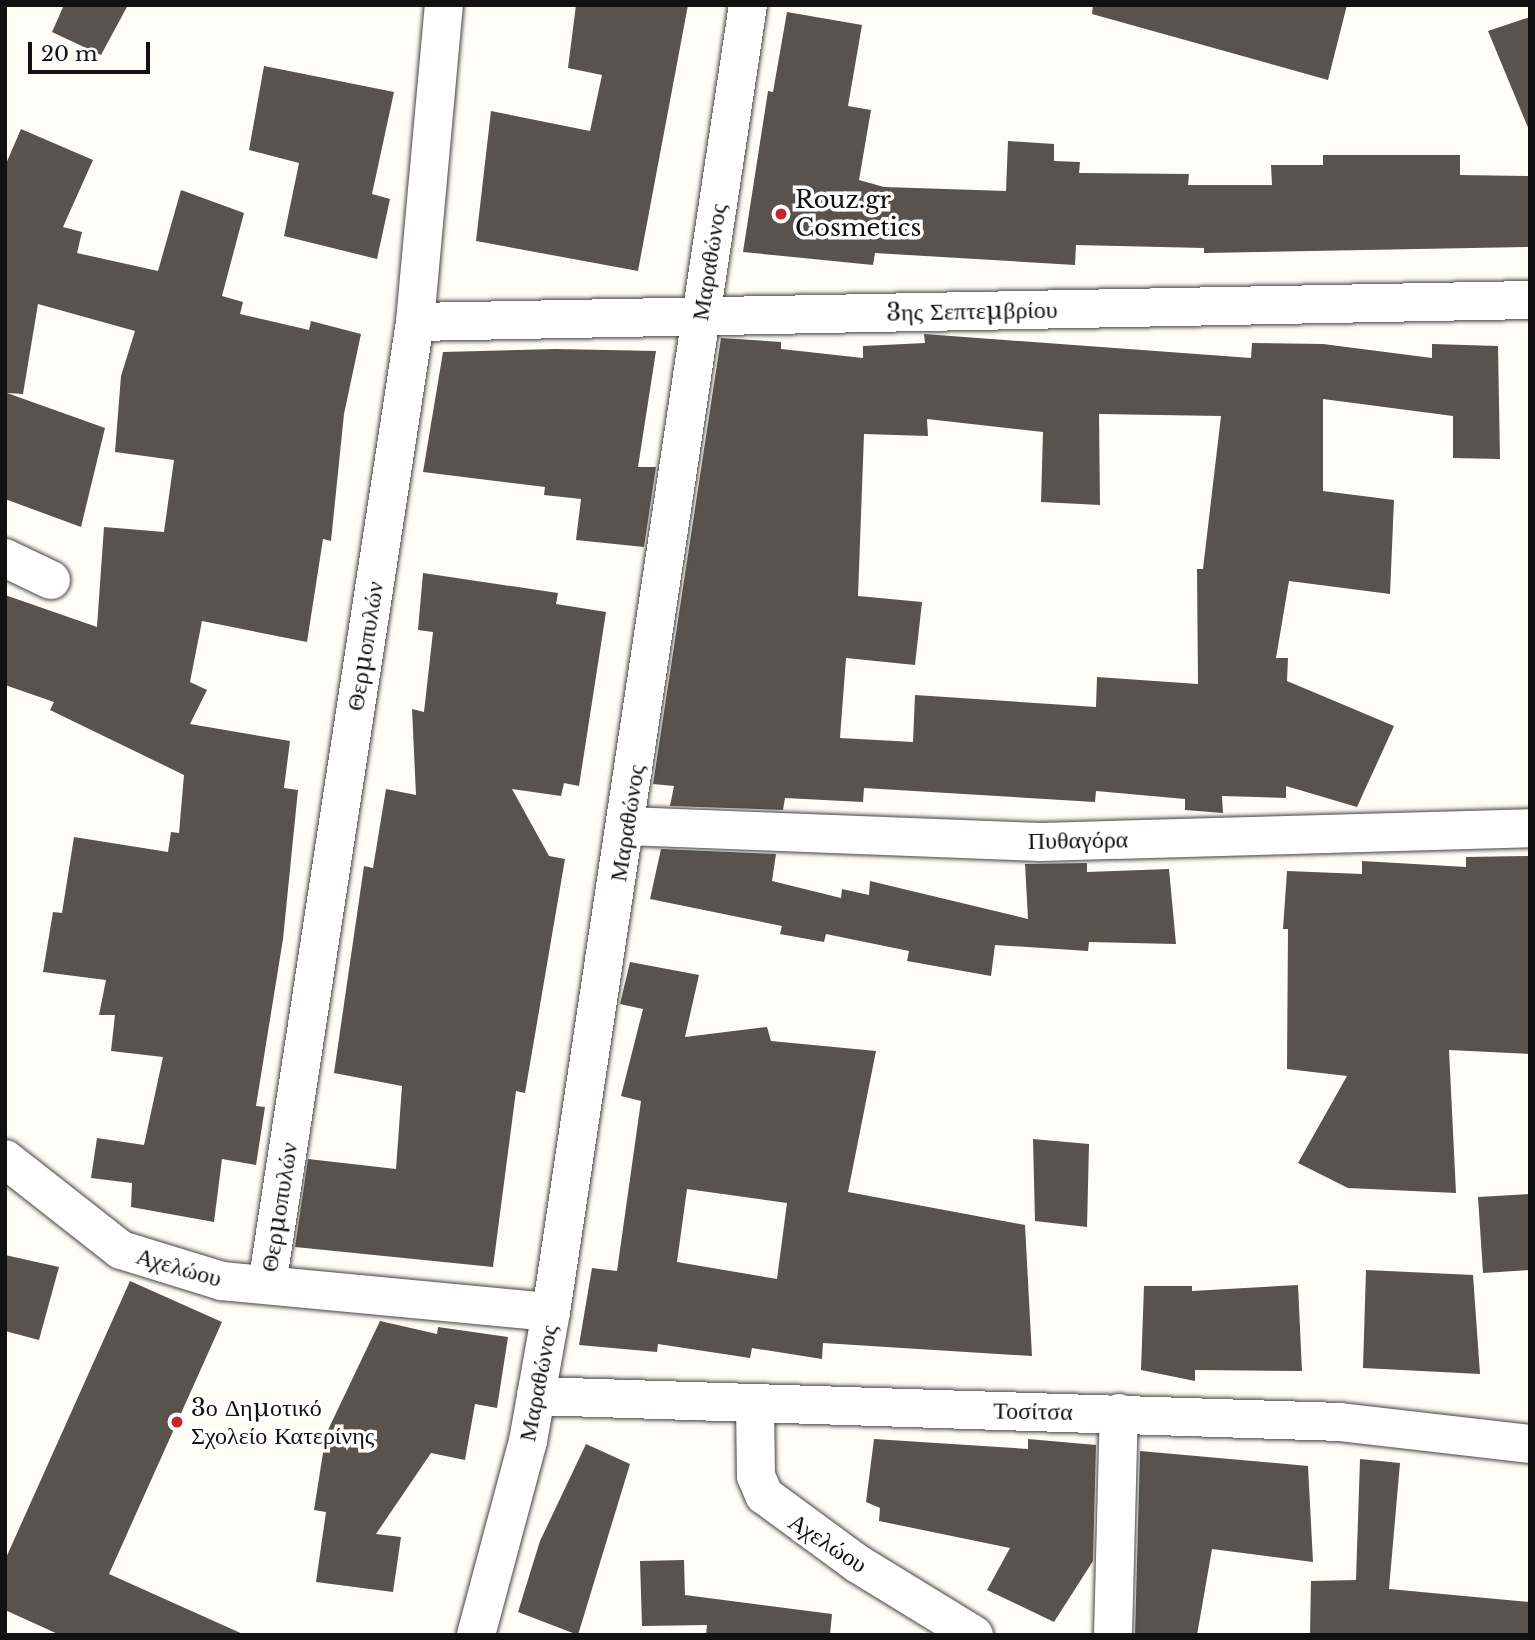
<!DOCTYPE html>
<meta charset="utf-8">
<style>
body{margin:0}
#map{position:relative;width:1535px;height:1640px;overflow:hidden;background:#fffdf5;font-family:"Libre Baskerville",serif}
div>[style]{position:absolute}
.building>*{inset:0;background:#5a524d}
.roads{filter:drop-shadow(0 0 2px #444) drop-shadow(0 0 2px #444)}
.minor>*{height:38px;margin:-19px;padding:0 19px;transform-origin:19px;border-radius:19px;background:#fff}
.tertiary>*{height:38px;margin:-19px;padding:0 19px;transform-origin:19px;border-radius:19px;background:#fff}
.dots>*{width:19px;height:19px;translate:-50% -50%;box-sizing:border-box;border:4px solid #fff;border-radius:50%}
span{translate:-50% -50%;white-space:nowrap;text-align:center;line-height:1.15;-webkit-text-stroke:7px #fff;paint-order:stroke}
.poi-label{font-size:24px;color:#111}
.left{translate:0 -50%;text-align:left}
.street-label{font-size:24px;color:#111}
.frame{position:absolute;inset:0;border:7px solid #111;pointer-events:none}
.scale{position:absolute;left:28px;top:42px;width:122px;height:32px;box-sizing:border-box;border:4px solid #111;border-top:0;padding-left:9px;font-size:21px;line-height:24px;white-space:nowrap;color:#111;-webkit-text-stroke:5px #fff;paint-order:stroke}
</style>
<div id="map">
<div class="building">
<i style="clip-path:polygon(64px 5px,128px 5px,101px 55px,52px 32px)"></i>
<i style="clip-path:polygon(576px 5px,688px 5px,638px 271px,476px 241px,491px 111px,590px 131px,602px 75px,568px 68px)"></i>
<i style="clip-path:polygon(1093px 5px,1347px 5px,1328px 80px,1092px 14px)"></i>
<i style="clip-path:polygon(787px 12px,862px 25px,848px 106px,871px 110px,859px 180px,884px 187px,1006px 191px,1008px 141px,1054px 144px,1054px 161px,1080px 162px,1079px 173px,1189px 174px,1188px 185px,1272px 185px,1271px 165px,1323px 165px,1323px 155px,1460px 155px,1460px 175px,1530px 176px,1530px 247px,1204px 253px,1204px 248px,1076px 245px,1075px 265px,875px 253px,873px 265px,743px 252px,768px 91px,773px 92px)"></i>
<i style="clip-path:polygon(1530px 17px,1530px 130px,1529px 130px,1488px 31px)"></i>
<i style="clip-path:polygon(264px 66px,394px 92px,372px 194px,390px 199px,377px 259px,284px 236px,299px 163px,249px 150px)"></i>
<i style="clip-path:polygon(21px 129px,93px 160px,63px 227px,82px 232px,77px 253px,158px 271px,181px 190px,244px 213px,222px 296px,243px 302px,240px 314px,309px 330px,311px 321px,361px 334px,344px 414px,331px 541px,323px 539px,307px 642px,202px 621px,190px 682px,207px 690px,190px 724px,290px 741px,284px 788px,298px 790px,283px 939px,256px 1106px,265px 1107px,256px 1165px,222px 1159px,214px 1222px,131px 1207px,132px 1183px,91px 1178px,97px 1138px,144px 1145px,163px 1057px,111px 1051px,115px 1015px,99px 1015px,106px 980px,43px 972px,53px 912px,62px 913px,74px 837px,168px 852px,171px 832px,179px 833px,184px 775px,50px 710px,54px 702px,5px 685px,5px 595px,97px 627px,104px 527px,164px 532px,174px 460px,115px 452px,121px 376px,135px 331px,38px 304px,23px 394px,7px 393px,105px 428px,81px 527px,5px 499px,5px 166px)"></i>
<i style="clip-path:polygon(evenodd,924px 334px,1251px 358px,1252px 343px,1323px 344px,1432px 358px,1432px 344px,1498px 346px,1500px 459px,1453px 458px,1453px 416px,1323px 399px,1323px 491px,1394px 500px,1390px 594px,1289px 581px,1276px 658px,1288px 658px,1287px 681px,1394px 726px,1357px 807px,1286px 786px,1286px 798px,1222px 796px,1223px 813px,1185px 810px,1185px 799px,1096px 791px,1095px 802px,864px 788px,863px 802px,785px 798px,783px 810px,670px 806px,674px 786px,653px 784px,721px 338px,781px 342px,781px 349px,863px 358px,863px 346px,925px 343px,924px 334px,1099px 414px,1221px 416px,1203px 569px,1197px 569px,1198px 684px,1097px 677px,1096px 707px,915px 695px,913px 742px,840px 738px,846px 658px,915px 665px,922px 602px,858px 596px,864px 434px,928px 436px,927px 419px,1043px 432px,1041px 502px,1100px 505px,1099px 414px)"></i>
<i style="clip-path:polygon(556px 349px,656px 351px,638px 467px,656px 467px,644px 547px,576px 540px,581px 499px,544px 495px,545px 487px,423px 472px,443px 352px)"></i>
<i style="clip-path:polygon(423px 573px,558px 593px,556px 604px,606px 612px,579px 786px,564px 783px,561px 796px,512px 789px,549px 856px,565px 859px,525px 1093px,516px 1091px,493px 1267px,295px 1247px,308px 1159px,396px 1169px,402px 1086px,334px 1073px,364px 866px,373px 868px,386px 789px,416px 795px,412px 709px,424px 712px,433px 632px,418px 630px)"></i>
<i style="clip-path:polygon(661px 849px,776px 854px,772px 881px,841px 898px,842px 889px,869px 895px,870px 881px,1028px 919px,1025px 864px,1087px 863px,1087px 872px,1169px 869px,1176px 944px,1089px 942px,1088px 951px,995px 945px,991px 976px,907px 961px,909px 951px,826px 934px,824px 942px,780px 934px,782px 926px,650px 899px)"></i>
<i style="clip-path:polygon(1530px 856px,1530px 1054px,1449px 1050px,1456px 1193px,1348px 1188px,1298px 1163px,1347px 1076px,1287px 1069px,1288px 929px,1283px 929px,1287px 871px,1362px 874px,1362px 861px,1466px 867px,1466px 857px)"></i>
<i style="clip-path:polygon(evenodd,630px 962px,699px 975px,685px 1037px,767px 1027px,771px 1041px,876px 1051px,848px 1192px,1025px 1225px,1032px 1356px,823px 1343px,822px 1359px,752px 1348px,750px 1358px,658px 1344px,657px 1352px,579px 1345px,592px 1268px,617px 1271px,641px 1101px,621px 1096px,643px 1009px,620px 1004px,630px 962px,687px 1189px,787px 1203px,777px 1279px,677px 1262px,687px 1189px)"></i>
<i style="clip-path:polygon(1033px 1139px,1089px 1144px,1087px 1227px,1035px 1221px)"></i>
<i style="clip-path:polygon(1530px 1194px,1530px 1270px,1483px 1273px,1478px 1197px)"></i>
<i style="clip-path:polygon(5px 1255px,59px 1267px,39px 1340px,5px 1331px)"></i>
<i style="clip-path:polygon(1366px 1270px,1473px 1275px,1480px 1374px,1363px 1368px)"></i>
<i style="clip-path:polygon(130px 1281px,222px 1322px,109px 1574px,245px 1635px,60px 1635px,5px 1610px,5px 1560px)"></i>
<i style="clip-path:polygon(1298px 1285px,1302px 1371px,1195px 1370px,1195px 1381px,1141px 1370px,1144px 1286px,1192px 1286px,1192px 1291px)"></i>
<i style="clip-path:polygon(380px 1321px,437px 1334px,438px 1327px,508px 1337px,497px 1408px,475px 1404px,465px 1460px,431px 1453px,376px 1534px,401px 1537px,393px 1592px,316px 1582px,326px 1512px,314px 1510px,326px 1434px)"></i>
<i style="clip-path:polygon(874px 1439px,1028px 1449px,1028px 1439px,1096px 1445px,1093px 1561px,1054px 1622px,987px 1590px,1010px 1548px,879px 1521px,880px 1508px,866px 1502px)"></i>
<i style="clip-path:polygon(586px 1444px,630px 1464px,578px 1635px,518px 1612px,540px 1541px)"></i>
<i style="clip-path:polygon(1140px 1451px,1308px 1466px,1313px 1562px,1212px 1549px,1197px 1635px,1135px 1635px)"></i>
<i style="clip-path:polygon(1360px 1459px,1400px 1463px,1389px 1589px,1530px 1602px,1530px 1635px,1310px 1635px,1311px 1581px,1356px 1580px)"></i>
<i style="clip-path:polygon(684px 1560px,685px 1595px,832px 1614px,830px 1635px,706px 1635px,707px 1625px,642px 1626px,640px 1561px)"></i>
</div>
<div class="roads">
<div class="minor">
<i style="left:415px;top:322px;width:1115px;rotate:-1.13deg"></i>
<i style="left:5px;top:558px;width:51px;rotate:25.6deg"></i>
<i style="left:626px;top:826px;width:414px;rotate:2.2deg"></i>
<i style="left:1040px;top:842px;width:490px;rotate:-1.6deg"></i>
<i style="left:5px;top:1159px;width:147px;rotate:38.1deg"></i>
<i style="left:121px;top:1250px;width:106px;rotate:17.1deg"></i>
<i style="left:222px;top:1281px;width:330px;rotate:5.4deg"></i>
<i style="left:267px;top:1285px;width:974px;rotate:-81.26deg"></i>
<i style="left:415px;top:322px;width:318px;rotate:-84.8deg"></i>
<i style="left:755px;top:1405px;width:71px;rotate:89.2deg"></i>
<i style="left:756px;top:1476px;width:21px;rotate:67deg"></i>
<i style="left:764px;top:1495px;width:117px;rotate:36.3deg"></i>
<i style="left:858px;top:1564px;width:136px;rotate:31.5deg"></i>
<i style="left:1113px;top:1635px;width:222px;rotate:-88.5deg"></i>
</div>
<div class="tertiary">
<i style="left:536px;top:1396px;width:804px;rotate:1.85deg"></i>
<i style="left:1340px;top:1422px;width:191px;rotate:6.6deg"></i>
<i style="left:476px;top:1635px;width:201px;rotate:-75deg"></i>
<i style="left:528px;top:1441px;width:131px;rotate:-79.9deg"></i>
<i style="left:551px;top:1312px;width:1322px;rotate:-81.43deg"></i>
</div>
</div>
<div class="dots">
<i style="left:781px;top:214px;background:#c4262e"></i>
<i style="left:177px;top:1422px;background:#c4262e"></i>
</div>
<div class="poi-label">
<span class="left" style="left:795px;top:214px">Rouz.gr<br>Cosmetics</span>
<span class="left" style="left:191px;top:1422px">3ο Δημοτικό<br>Σχολείο Κατερίνης</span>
</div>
<div class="street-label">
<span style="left:709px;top:262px;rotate:-81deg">Μαραθώνος</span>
<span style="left:972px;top:311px;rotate:-1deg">3ης Σεπτεμβρίου</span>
<span style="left:365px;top:646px;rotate:-81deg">Θερμοπυλών</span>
<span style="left:627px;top:823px;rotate:-81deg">Μαραθώνος</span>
<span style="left:1078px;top:840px;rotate:-1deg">Πυθαγόρα</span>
<span style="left:279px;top:1207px;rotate:-81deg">Θερμοπυλών</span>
<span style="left:179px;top:1267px;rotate:16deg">Αχελώου</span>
<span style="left:538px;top:1383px;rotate:-79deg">Μαραθώνος</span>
<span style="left:1033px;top:1411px;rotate:1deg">Τοσίτσα</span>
<span style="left:828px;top:1543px;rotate:33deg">Αχελώου</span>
</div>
<div class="frame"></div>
<div class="scale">20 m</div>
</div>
